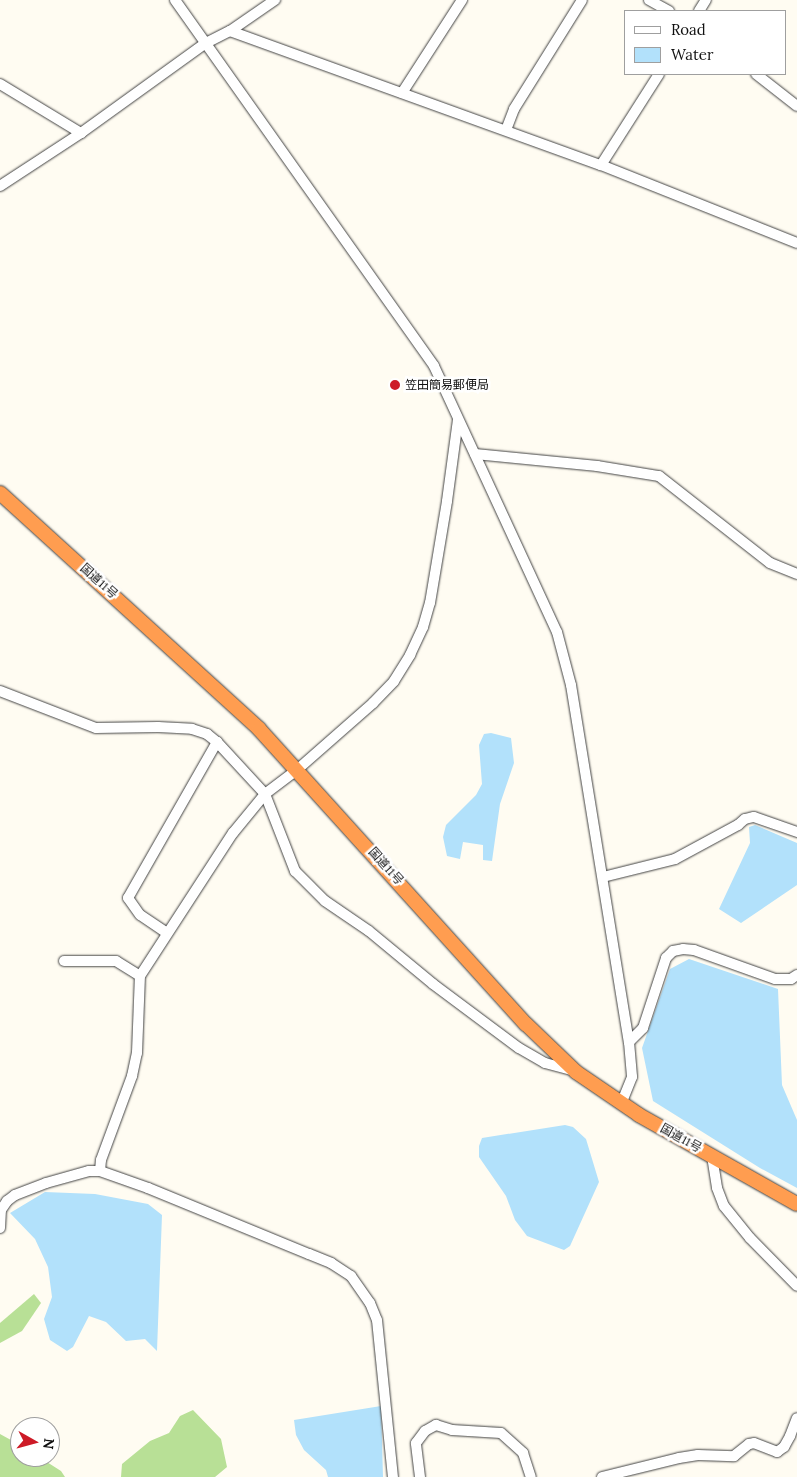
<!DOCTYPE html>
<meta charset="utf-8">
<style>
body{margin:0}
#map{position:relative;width:797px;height:1477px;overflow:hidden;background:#fffcf2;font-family:Lora,"Noto Sans JP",serif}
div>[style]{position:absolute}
.forest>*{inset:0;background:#b8e096}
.water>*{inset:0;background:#b2e1fb}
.roads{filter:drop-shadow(0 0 1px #434343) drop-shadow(0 0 1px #434343)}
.minor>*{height:10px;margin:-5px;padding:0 5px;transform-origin:5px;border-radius:5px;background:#fff}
.highway>*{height:14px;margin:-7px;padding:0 7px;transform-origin:7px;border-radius:7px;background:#ff9d50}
.dots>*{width:14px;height:14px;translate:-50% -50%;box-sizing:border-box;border:2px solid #fff;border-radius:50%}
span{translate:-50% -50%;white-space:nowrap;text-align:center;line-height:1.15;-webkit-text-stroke:5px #fff;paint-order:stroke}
.poi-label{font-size:12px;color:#101010}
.left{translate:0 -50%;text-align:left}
.street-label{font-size:12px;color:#101010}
.legend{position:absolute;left:624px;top:10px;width:162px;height:65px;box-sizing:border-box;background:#fff;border:1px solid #9f9f9f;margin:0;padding:6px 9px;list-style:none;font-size:15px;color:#101010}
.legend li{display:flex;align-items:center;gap:10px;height:25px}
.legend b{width:25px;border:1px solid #9f9f9f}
.north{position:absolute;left:10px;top:1417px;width:50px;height:50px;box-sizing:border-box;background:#fff;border:1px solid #9f9f9f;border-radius:50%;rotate:97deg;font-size:14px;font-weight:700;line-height:20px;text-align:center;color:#101010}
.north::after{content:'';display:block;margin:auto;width:18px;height:22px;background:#cd1b27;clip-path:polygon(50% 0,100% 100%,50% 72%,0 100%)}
</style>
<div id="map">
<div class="forest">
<i style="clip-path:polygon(34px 1294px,41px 1303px,22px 1331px,0 1343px,0 1323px)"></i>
<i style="clip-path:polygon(193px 1410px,221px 1439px,227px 1467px,215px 1477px,121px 1477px,122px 1464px,150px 1441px,169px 1433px,180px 1416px)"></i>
<i style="clip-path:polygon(0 1434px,20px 1445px,20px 1457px,39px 1457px,61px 1471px,65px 1477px,0 1477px)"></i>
</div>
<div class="water">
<i style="clip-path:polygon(491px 733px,511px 738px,514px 763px,500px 804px,492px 861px,483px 860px,483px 845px,463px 842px,460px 859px,447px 856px,443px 837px,446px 825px,476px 795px,482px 784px,479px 745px,484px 734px)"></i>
<i style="clip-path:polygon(755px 825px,797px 843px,797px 885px,741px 923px,719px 909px,750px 843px,749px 827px)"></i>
<i style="clip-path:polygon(689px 959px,778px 989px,782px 1085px,797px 1120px,797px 1188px,760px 1168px,653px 1101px,642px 1048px,670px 969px)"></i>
<i style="clip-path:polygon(565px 1125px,573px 1127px,586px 1139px,599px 1182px,570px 1246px,564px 1250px,527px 1236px,515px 1220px,506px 1196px,479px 1157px,479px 1146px,482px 1138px)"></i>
<i style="clip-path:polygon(45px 1192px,95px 1194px,148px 1204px,162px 1215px,157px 1351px,145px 1339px,126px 1341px,106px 1322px,89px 1316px,73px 1347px,67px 1351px,50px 1340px,44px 1319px,52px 1297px,48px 1267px,35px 1239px,10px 1213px)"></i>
<i style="clip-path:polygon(381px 1406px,383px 1477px,328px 1477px,326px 1470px,304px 1450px,296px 1435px,294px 1420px)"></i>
</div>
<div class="roads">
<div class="minor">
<i style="left:175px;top:0;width:448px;rotate:54.7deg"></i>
<i style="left:434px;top:366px;width:293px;rotate:65.2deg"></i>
<i style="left:557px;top:632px;width:55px;rotate:75.2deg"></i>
<i style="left:571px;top:685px;width:362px;rotate:80.8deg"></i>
<i style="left:629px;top:1042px;width:35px;rotate:85deg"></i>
<i style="left:632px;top:1077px;width:29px;rotate:112deg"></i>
<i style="left:649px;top:0;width:23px;rotate:29deg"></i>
<i style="left:699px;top:11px;width:13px;rotate:-58deg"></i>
<i style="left:230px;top:31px;width:394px;rotate:19.9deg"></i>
<i style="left:601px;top:165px;width:211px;rotate:21.7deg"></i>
<i style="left:756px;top:74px;width:52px;rotate:38deg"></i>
<i style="left:0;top:84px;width:95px;rotate:31.2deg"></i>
<i style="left:402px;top:93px;width:111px;rotate:-57.2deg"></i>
<i style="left:506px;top:130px;width:22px;rotate:-69deg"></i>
<i style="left:514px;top:109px;width:128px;rotate:-58deg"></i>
<i style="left:601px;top:165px;width:108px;rotate:-57.5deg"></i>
<i style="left:0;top:186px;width:97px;rotate:-33.2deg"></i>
<i style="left:81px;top:133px;width:154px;rotate:-35.8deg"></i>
<i style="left:206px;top:43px;width:27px;rotate:-27deg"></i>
<i style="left:230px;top:31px;width:55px;rotate:-34.6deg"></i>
<i style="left:475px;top:454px;width:123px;rotate:5.6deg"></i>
<i style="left:597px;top:466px;width:63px;rotate:9.2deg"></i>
<i style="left:659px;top:476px;width:141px;rotate:38.1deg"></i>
<i style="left:770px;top:563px;width:29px;rotate:22deg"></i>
<i style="left:0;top:691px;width:103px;rotate:21.1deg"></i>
<i style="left:96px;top:728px;width:62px;rotate:-0.9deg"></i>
<i style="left:158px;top:727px;width:34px;rotate:3deg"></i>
<i style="left:192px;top:729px;width:16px;rotate:18deg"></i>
<i style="left:207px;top:734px;width:13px;rotate:39deg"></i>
<i style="left:217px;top:742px;width:71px;rotate:47.3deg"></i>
<i style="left:265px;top:794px;width:83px;rotate:68.7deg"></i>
<i style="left:295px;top:871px;width:42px;rotate:45deg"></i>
<i style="left:325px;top:901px;width:53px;rotate:34.3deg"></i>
<i style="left:369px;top:931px;width:83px;rotate:39.6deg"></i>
<i style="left:433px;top:984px;width:107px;rotate:36.7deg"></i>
<i style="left:519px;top:1048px;width:30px;rotate:30deg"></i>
<i style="left:545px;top:1063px;width:31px;rotate:15deg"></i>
<i style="left:603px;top:877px;width:74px;rotate:-14deg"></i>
<i style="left:675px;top:859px;width:72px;rotate:-28.4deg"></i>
<i style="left:738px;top:825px;width:9px;rotate:-41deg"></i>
<i style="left:745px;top:819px;width:9px;rotate:-13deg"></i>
<i style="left:754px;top:817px;width:46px;rotate:19.2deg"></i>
<i style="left:167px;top:933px;width:32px;rotate:-146deg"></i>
<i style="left:140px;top:915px;width:21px;rotate:-125deg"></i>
<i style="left:128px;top:898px;width:180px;rotate:-60.3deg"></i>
<i style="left:64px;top:961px;width:52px"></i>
<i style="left:116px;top:961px;width:28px;rotate:32deg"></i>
<i style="left:629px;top:1042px;width:20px;rotate:-45deg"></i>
<i style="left:643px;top:1028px;width:74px;rotate:-71.8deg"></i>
<i style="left:666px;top:958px;width:10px;rotate:-45deg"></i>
<i style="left:673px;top:951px;width:10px;rotate:-11deg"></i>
<i style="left:683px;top:949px;width:11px;rotate:5deg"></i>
<i style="left:694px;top:950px;width:86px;rotate:19.7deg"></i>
<i style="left:775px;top:979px;width:16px"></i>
<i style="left:791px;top:979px;width:7px;rotate:-34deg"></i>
<i style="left:712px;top:1156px;width:32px;rotate:81deg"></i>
<i style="left:717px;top:1188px;width:19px;rotate:69deg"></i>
<i style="left:724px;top:1206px;width:41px;rotate:50.9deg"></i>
<i style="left:750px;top:1238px;width:67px;rotate:45.6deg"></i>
<i style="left:100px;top:1171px;width:11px;rotate:-85deg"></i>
<i style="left:101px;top:1160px;width:90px;rotate:-69.7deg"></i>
<i style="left:132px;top:1076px;width:24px;rotate:-78deg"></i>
<i style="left:137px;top:1053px;width:77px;rotate:-87.8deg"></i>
<i style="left:140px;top:976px;width:171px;rotate:-57deg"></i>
<i style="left:233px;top:833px;width:50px;rotate:-50.6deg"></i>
<i style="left:265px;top:794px;width:41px;rotate:-37.1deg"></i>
<i style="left:298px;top:769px;width:100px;rotate:-41.3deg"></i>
<i style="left:373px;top:703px;width:30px;rotate:-46deg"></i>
<i style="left:394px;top:681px;width:31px;rotate:-58deg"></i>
<i style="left:410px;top:655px;width:31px;rotate:-65deg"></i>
<i style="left:423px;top:627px;width:25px;rotate:-74deg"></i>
<i style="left:430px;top:603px;width:103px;rotate:-80.5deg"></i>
<i style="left:447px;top:501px;width:82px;rotate:-82.3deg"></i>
<i style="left:0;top:1228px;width:18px;rotate:-87deg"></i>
<i style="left:1px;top:1210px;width:11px;rotate:-56deg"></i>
<i style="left:7px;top:1201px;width:10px;rotate:-37deg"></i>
<i style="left:15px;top:1195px;width:33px;rotate:-21deg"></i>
<i style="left:46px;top:1183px;width:45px;rotate:-15.6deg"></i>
<i style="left:89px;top:1171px;width:11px"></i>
<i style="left:100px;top:1171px;width:51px;rotate:19.5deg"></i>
<i style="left:148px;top:1188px;width:174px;rotate:22.3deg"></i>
<i style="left:309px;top:1254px;width:24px;rotate:22deg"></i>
<i style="left:331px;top:1263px;width:24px;rotate:33deg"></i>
<i style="left:351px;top:1276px;width:33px;rotate:55deg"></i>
<i style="left:370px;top:1303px;width:18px;rotate:68deg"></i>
<i style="left:377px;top:1320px;width:158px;rotate:84.2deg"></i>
<i style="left:420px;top:1477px;width:34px;rotate:-97deg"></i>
<i style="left:416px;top:1443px;width:15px;rotate:-53deg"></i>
<i style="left:425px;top:1431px;width:13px;rotate:-29deg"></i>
<i style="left:436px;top:1425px;width:17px;rotate:17deg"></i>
<i style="left:452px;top:1430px;width:49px;rotate:3.5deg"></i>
<i style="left:501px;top:1433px;width:30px;rotate:42deg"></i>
<i style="left:523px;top:1453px;width:25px;rotate:72deg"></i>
<i style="left:602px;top:1477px;width:79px;rotate:-13.9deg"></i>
<i style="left:679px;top:1458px;width:19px;rotate:-9deg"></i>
<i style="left:698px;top:1455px;width:36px;rotate:2deg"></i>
<i style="left:734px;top:1456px;width:19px;rotate:-39deg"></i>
<i style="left:749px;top:1444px;width:5px;rotate:-11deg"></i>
<i style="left:754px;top:1443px;width:25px;rotate:21deg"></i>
<i style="left:777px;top:1452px;width:9px;rotate:-36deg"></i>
<i style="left:784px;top:1447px;width:13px;rotate:-61deg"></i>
<i style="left:790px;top:1436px;width:19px;rotate:-69deg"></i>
</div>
<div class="highway">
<i style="left:0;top:493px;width:350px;rotate:42.3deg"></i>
<i style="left:259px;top:729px;width:398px;rotate:47.9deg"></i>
<i style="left:526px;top:1024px;width:69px;rotate:43.8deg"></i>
<i style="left:576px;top:1072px;width:76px;rotate:34.3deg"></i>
<i style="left:639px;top:1115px;width:181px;rotate:29.4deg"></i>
</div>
</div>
<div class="dots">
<i style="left:395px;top:385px;background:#cd1b27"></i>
</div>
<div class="poi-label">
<span class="left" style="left:405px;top:385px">笠田簡易郵便局</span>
</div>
<div class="street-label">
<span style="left:99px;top:581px;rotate:42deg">国道11号</span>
<span style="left:386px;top:866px;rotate:48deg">国道11号</span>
<span style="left:681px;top:1138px;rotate:29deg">国道11号</span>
</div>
<ul class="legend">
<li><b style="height:6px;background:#fff"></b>Road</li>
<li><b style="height:14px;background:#b2e1fb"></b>Water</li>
</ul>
<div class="north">N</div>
</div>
